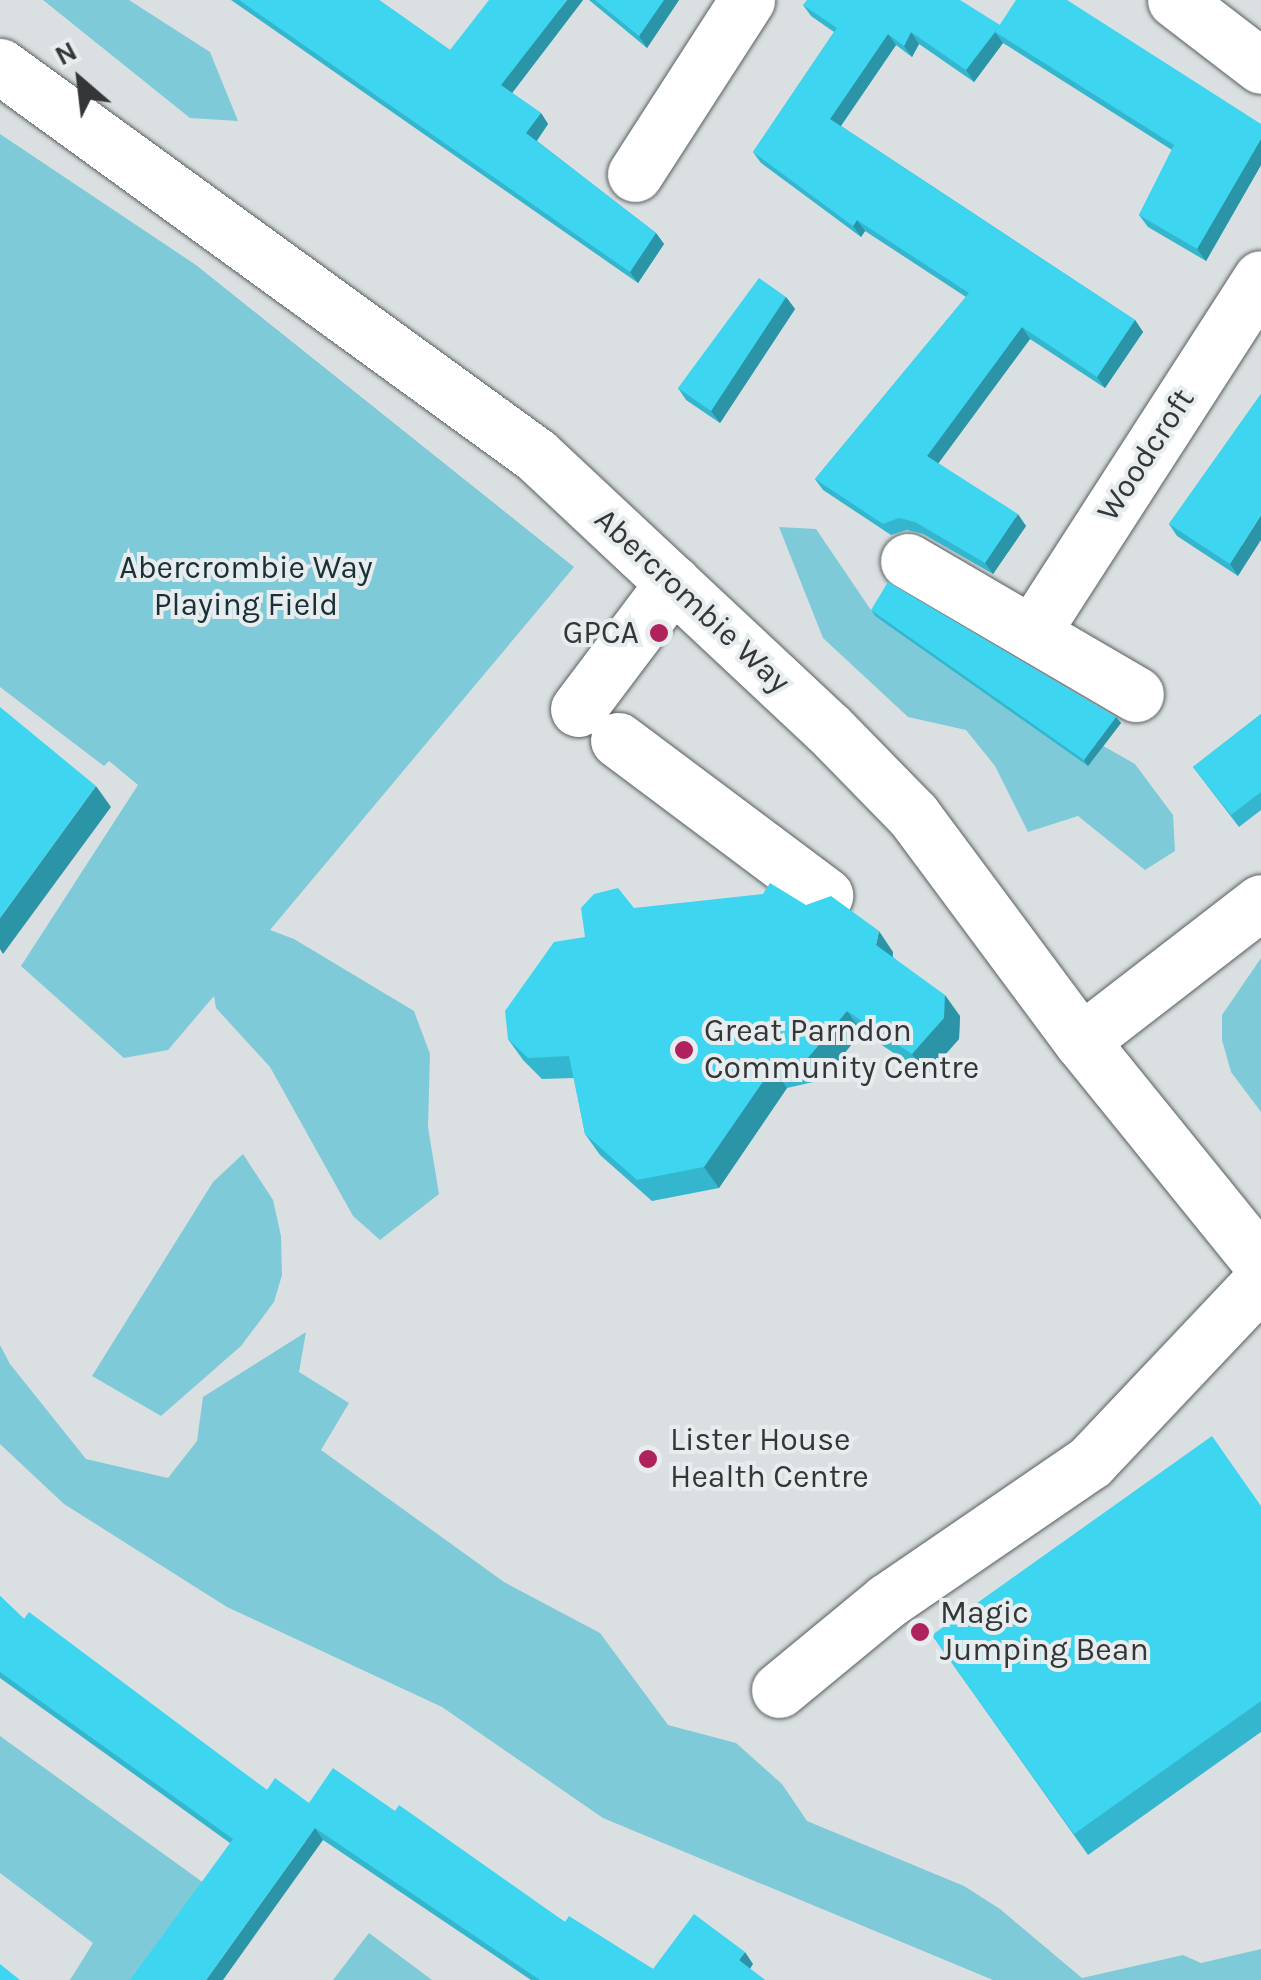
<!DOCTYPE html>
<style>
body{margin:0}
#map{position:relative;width:1261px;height:1980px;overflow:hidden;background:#dae0e1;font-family:Karla,sans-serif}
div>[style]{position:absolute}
.green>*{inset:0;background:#7fcad9}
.roads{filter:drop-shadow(0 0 2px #595e5f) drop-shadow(0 0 2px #595e5f)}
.minor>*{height:55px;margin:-27.5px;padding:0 27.5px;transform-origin:27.5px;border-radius:27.5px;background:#fff}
.wall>*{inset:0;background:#34b7ce}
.shaded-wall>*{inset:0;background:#2b95a7}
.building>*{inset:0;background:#3dd5ef}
.dots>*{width:28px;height:28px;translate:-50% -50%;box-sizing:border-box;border:5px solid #e7edef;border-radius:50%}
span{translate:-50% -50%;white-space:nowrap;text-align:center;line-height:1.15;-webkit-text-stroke:8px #e7edef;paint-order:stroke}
.street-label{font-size:32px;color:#343637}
.park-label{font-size:32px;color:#193136}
.poi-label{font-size:32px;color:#343637}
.right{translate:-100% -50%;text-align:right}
.left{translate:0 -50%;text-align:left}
.north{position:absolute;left:30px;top:30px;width:100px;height:100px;-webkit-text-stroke:8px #e7edef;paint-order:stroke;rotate:332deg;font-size:28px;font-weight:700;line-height:40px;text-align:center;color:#343637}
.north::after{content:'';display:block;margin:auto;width:35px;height:45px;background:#343637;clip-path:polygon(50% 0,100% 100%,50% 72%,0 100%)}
</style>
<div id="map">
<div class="green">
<i style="clip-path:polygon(43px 0,129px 0,210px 52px,238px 121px,190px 118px)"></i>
<i style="clip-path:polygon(0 134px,196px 265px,574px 567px,270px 930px,294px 939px,414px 1011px,430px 1054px,428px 1127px,439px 1194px,380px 1240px,353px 1216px,270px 1067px,216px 1008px,214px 996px,168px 1050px,124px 1058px,21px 966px,138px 785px,109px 761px,104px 766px,0 687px)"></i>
<i style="clip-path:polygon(779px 527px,816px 529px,875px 616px,1135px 764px,1173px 815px,1175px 851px,1145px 870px,1078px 816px,1028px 832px,995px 766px,966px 730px,908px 717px,823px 638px)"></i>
<i style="clip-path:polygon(1261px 958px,1261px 1112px,1231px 1072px,1222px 1040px,1222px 1015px)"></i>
<i style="clip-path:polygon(243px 1154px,273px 1200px,281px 1236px,282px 1275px,274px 1302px,241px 1346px,161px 1416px,92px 1376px,213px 1182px)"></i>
<i style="clip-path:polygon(306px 1332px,299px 1372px,349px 1403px,321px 1450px,504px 1582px,600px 1633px,668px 1725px,736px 1743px,782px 1784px,807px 1821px,964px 1886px,1000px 1909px,1082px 1978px,1183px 1955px,1201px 1963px,1261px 1949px,1261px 1980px,993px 1980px,603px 1818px,442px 1707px,227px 1607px,64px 1504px,0 1444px,0 1345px,10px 1364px,86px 1459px,168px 1478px,197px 1441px,203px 1397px)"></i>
<i style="clip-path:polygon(0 1736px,208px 1886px,137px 1980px,70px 1980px,93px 1943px,0 1873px)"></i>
<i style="clip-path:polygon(369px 1933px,432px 1980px,333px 1980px)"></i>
</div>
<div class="roads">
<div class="minor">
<i style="left:1175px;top:0;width:108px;rotate:37.5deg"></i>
<i style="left:0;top:66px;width:662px;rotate:35.97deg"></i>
<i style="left:536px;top:455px;width:400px;rotate:43.1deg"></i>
<i style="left:828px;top:728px;width:122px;rotate:45.7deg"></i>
<i style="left:913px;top:815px;width:282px;rotate:53.4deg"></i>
<i style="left:1081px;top:1041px;width:286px;rotate:51deg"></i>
<i style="left:635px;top:174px;width:207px;rotate:-57.2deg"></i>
<i style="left:908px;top:561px;width:264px;rotate:30.3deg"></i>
<i style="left:1032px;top:633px;width:422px;rotate:-57.2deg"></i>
<i style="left:578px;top:709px;width:158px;rotate:-53deg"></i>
<i style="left:618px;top:740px;width:259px;rotate:36.8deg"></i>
<i style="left:1081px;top:1041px;width:227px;rotate:-37.7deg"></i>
<i style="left:779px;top:1690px;width:140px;rotate:-39.5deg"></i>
<i style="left:887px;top:1601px;width:246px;rotate:-34.4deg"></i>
<i style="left:1090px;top:1462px;width:249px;rotate:-46.6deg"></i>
</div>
</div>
<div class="wall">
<i style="clip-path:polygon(231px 0,379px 0,450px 50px,583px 0,512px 93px,541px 113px,548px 124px,537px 141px,656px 233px,664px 244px,638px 283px)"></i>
<i style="clip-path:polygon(589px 0,679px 0,647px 48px)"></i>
<i style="clip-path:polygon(803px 5px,1000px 25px,1261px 124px,1261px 165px,1206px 261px,1148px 227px,1139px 215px,1172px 150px,1003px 43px,974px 82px,919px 44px,912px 57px,896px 45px,841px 126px,1135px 320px,1143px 332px,1105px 388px,1030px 339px,938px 463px,1026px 526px,993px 574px,923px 534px,907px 530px,891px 535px,823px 490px,815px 479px,966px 297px,865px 231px,861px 237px,761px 163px,753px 152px,834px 32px,811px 16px)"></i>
<i style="clip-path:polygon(786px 297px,795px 309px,720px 423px,686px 400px,678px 388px)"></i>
<i style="clip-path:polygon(1261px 394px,1238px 576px,1177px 536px,1169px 524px)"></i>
<i style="clip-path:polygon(871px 610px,1116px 717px,1121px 723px,1088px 766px,875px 616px)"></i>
<i style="clip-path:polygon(1261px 714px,1261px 810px,1239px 827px,1193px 767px)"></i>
<i style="clip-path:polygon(806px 905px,893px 952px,893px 957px,960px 1016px,959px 1039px,927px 1075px,862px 1032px,822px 1080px,787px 1088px,719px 1188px,652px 1201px,600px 1155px,585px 1134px,574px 1078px,542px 1079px,523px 1060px,508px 1039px,585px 937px,634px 908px)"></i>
<i style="clip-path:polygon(1261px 1506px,1261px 1732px,1088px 1855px,932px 1635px)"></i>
<i style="clip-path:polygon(0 1596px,24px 1619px,267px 1790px,309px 1803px,395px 1811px,565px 1922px,653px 1969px,753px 1964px,750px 1969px,765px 1980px,531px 1980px,323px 1840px,230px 1843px,0 1678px)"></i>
</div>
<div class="shaded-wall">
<i style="clip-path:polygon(567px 0,583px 0,509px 97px,501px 85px)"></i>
<i style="clip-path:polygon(664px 0,679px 0,647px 48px,639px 36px)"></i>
<i style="clip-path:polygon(1001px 25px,995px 32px,1003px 43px,974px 82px,966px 70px)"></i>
<i style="clip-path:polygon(911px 32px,919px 44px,912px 57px,904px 46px)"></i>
<i style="clip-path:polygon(888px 34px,896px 45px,838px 130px,830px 119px)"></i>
<i style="clip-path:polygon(541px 113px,548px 124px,534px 144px,526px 133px)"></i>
<i style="clip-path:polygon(1261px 139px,1261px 165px,1206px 261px,1197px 249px)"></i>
<i style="clip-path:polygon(857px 220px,865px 231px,861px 237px,853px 226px)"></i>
<i style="clip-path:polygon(656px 233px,664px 244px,638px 283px,630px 272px)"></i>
<i style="clip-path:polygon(786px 297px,795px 309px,720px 423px,711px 411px)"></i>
<i style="clip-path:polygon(1135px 320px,1143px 332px,1105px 388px,1097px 377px)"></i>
<i style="clip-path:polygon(1022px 327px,1030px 339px,935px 468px,927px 456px)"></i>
<i style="clip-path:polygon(1018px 514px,1026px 526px,993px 574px,985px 563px)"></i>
<i style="clip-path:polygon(1261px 515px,1261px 540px,1238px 576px,1230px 564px)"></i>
<i style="clip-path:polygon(1116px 717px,1121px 723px,1088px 766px,1084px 760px)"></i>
<i style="clip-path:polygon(96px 786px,111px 807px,3px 954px,0 949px,0 918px)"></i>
<i style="clip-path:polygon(879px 931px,893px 952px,891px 966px,876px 945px)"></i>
<i style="clip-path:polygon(945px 995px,960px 1016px,959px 1039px,927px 1075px,912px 1054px)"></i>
<i style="clip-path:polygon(847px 1011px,862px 1032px,822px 1080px,807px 1059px)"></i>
<i style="clip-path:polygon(773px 1067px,787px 1088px,719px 1188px,704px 1167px)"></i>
<i style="clip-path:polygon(315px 1828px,323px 1840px,223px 1980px,206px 1980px)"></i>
<i style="clip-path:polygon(745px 1952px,753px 1964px,747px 1972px,739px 1960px)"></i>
</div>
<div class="building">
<i style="clip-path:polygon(239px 0,379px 0,450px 50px,489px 0,567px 0,501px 85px,541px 113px,526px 133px,656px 233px,630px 272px)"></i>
<i style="clip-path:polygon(595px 0,664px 0,639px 36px)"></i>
<i style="clip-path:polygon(807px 0,960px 0,1000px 25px,966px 70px,911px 32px,904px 46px,888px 34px,830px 119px,1135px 320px,1097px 377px,1022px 327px,927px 456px,1018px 514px,985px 563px,915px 522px,899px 518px,883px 524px,815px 479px,969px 293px,857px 220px,853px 226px,753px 152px,837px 28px,803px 5px)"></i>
<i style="clip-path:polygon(1016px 0,1067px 0,1261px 124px,1261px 139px,1197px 249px,1139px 215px,1174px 145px,995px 32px)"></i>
<i style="clip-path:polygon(759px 278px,786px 297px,711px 411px,678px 388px)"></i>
<i style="clip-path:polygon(1261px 394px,1261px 515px,1230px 564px,1169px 524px)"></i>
<i style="clip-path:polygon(888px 582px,1116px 717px,1084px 760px,871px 610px)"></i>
<i style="clip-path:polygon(0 707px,96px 786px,0 918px)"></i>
<i style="clip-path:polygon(1261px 714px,1261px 792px,1231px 815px,1193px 767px)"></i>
<i style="clip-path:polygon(770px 883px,806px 905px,831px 896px,879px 931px,876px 945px,945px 995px,944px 1018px,912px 1054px,847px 1011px,807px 1059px,773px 1067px,704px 1167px,637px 1180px,585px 1134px,569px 1056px,528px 1058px,508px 1039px,505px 1011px,554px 942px,585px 937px,581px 908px,594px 894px,618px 888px,634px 908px,763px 894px)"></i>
<i style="clip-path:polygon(1212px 1436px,1261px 1506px,1261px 1701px,1074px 1834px,932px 1635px)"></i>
<i style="clip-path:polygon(0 1596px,24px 1619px,29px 1612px,267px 1790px,275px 1778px,309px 1803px,333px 1768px,395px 1811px,399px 1805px,565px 1922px,569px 1916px,653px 1969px,694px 1914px,745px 1952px,739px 1960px,765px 1980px,540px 1980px,315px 1828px,206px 1980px,130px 1980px,233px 1839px,0 1672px)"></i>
<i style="clip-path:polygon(0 1964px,20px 1980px,0 1980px)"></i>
</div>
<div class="dots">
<i style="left:659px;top:633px;background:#af225c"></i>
<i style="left:684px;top:1050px;background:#af225c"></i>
<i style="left:648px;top:1459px;background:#af225c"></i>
<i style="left:920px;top:1632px;background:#af225c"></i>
</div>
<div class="street-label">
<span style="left:1146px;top:455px;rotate:-57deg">Woodcroft</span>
<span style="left:692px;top:601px;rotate:43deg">Abercrombie Way</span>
</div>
<div class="park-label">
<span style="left:246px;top:587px">Abercrombie Way<br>Playing Field</span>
</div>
<div class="poi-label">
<span class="right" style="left:639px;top:633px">GPCA</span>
<span class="left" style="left:704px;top:1050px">Great Parndon<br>Community Centre</span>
<span class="left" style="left:670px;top:1459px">Lister House<br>Health Centre</span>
<span class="left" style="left:940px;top:1632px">Magic<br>Jumping Bean</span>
</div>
<div class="north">N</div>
</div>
